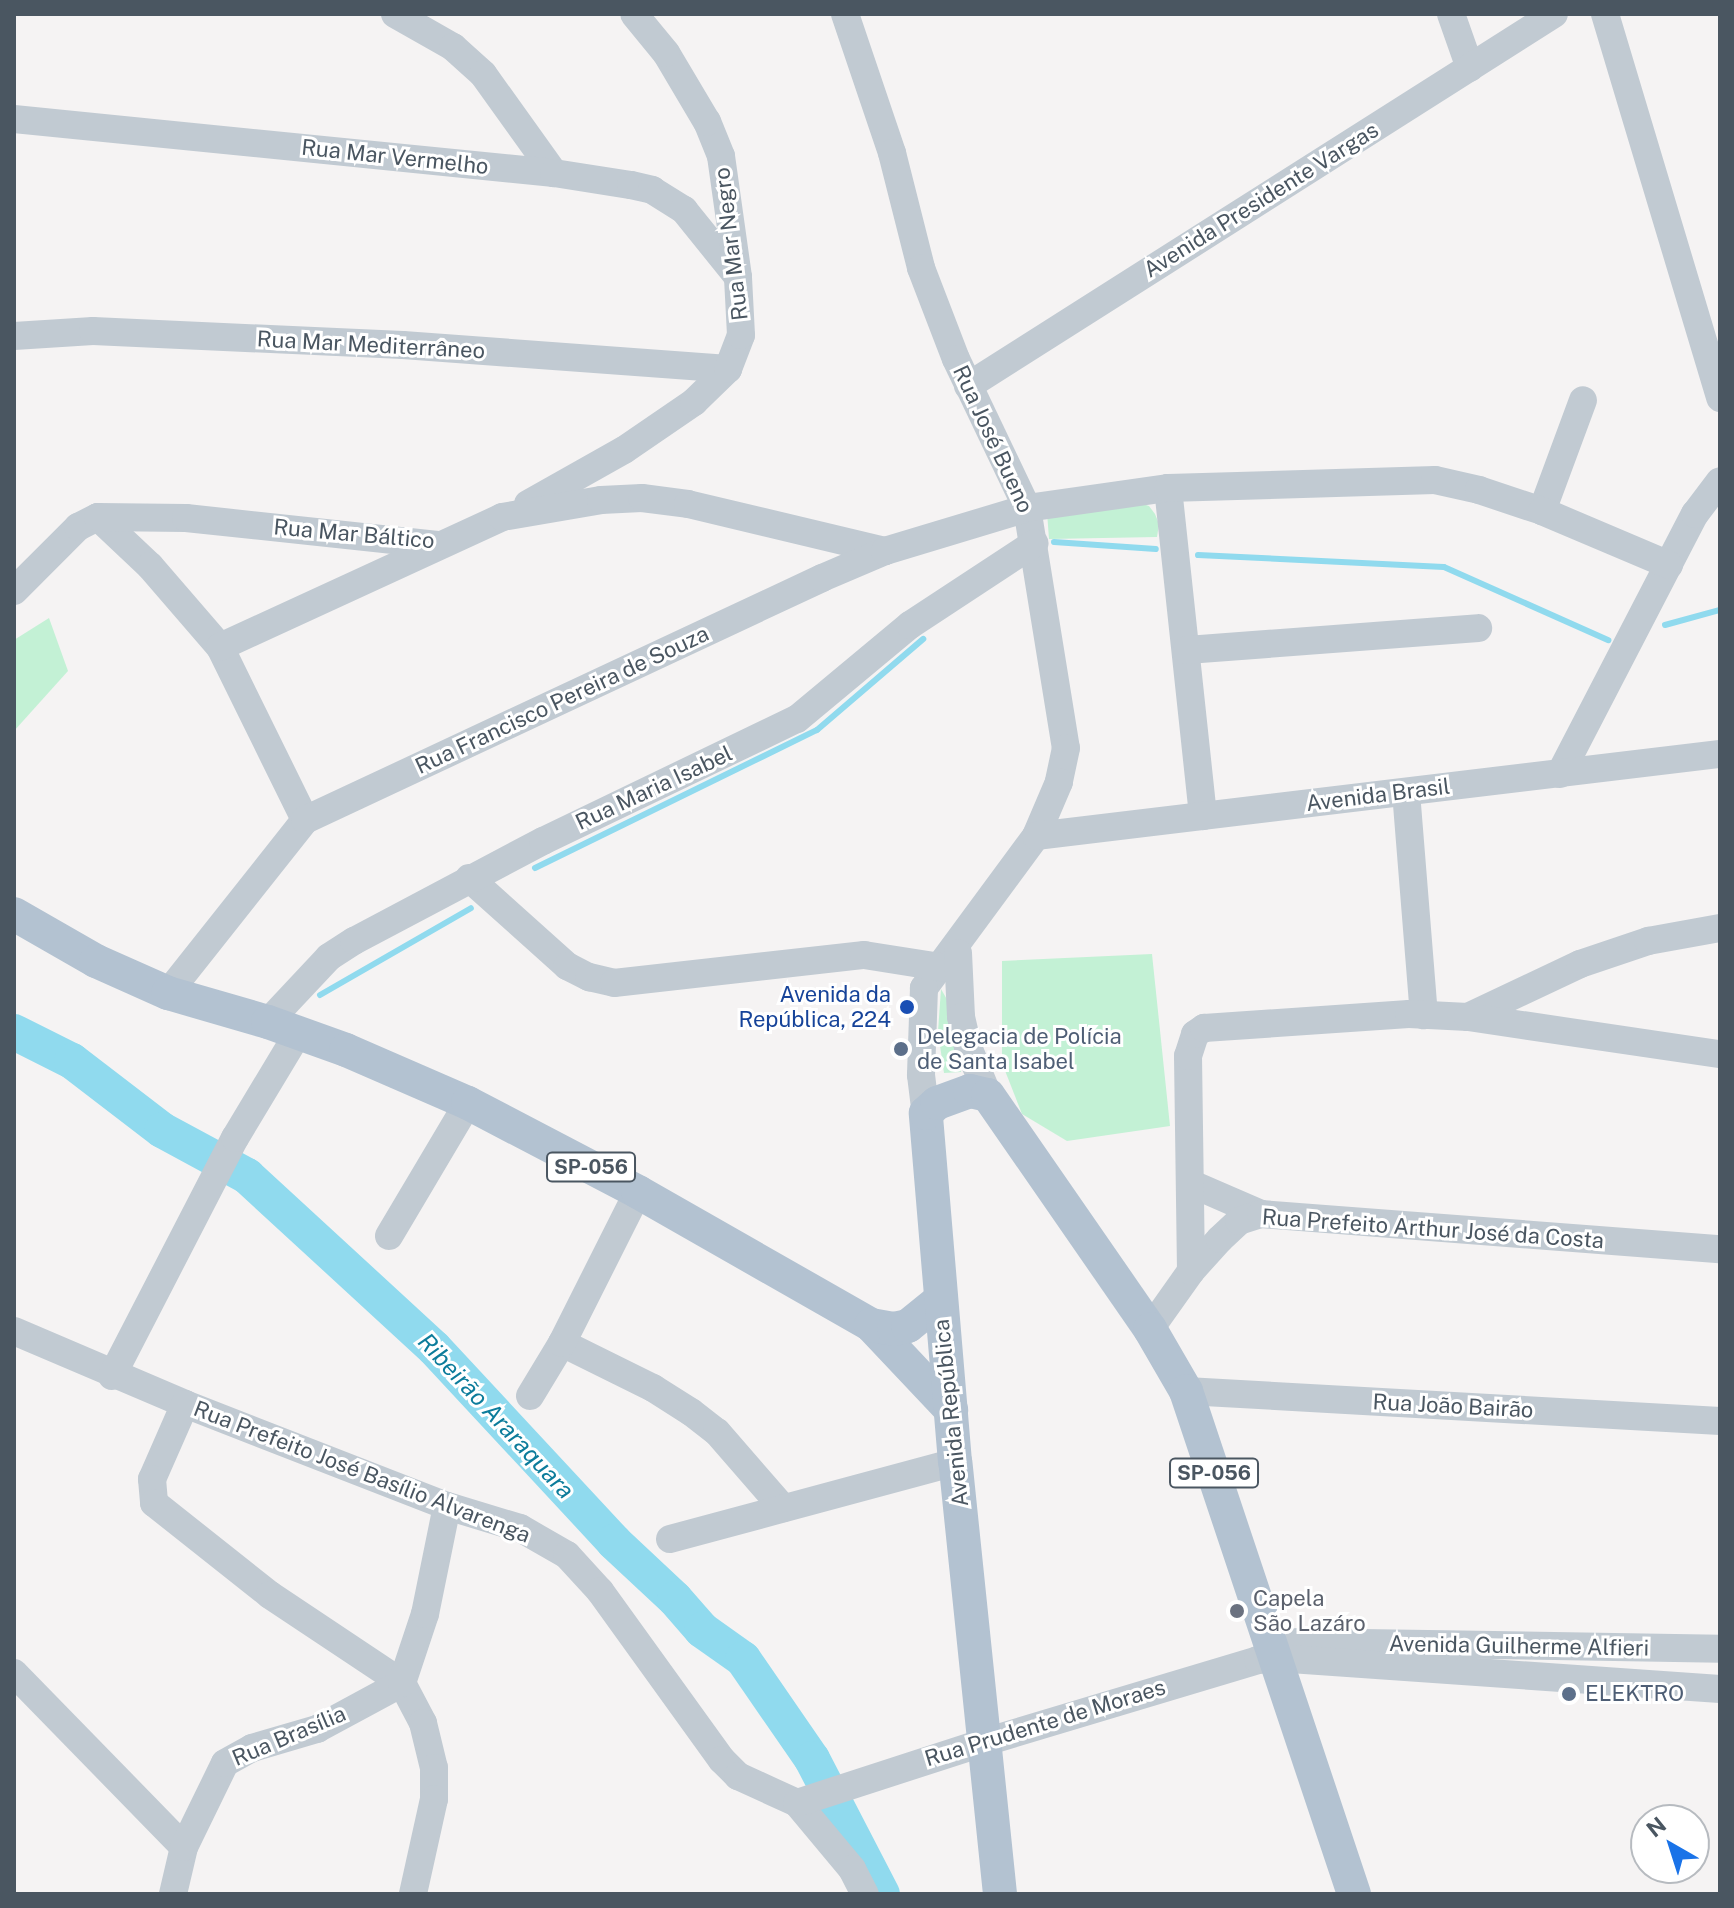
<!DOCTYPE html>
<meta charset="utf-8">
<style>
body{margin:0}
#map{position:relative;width:1734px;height:1908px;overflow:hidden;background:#f5f3f3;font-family:"Public Sans",sans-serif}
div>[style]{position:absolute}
.green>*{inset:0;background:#c3f1d5}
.stream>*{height:6px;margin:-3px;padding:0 3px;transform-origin:3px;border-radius:3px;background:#90daee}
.river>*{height:36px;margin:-18px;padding:0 18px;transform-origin:18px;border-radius:18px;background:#90daee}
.minor>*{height:28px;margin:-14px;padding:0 14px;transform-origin:14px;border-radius:14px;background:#c1cad2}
.major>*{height:34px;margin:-17px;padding:0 17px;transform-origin:17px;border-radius:17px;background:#b3c2d1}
.dots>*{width:22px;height:22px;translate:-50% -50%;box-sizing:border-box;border:4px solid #fff;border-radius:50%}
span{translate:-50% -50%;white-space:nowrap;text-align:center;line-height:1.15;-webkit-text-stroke:6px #fff;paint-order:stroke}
.shield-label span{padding:2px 6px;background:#fff;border:2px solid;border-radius:6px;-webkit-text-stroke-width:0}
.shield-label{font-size:20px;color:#4a5661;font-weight:700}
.street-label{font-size:22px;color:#4a5661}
.transit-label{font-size:22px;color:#164399}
.right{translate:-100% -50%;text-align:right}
.service-label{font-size:22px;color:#4e5e75}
.left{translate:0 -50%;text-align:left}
.worship-label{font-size:22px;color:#5b616d}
.water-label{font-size:24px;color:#0c7c9b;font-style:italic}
.frame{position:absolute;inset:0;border:16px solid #4a5661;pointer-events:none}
.north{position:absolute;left:1630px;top:1804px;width:80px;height:80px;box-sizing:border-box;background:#fff;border:2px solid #b7bbc0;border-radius:50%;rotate:321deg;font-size:22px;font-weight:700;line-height:32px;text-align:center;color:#4a5661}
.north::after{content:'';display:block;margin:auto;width:28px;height:36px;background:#1a73e8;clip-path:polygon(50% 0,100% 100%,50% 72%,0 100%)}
</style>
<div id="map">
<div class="green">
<i style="clip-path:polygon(1140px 503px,1149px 506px,1155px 514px,1159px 524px,1157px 537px,1049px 539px,1047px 512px)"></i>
<i style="clip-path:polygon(49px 618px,68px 671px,14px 731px,14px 640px)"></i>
<i style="clip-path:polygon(1152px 954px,1170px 1126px,1067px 1141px,1022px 1114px,1002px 1063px,1002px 961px)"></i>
<i style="clip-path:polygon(941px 989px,949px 1003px,961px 1072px,944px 1073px,938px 1032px)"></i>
</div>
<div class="stream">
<i style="left:1054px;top:542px;width:102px;rotate:3.9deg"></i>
<i style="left:1198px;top:555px;width:246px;rotate:2.8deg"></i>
<i style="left:1444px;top:567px;width:180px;rotate:24deg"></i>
<i style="left:1665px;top:625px;width:57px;rotate:-15.3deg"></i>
<i style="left:535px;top:868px;width:314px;rotate:-26.1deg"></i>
<i style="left:817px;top:730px;width:140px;rotate:-40.6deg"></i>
<i style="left:320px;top:995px;width:174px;rotate:-29.9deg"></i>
</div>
<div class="river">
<i style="left:14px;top:1032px;width:65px;rotate:26.6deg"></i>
<i style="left:72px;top:1061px;width:113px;rotate:37.5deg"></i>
<i style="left:162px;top:1130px;width:97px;rotate:28.4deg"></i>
<i style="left:247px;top:1176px;width:254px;rotate:42.6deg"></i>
<i style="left:434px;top:1348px;width:265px;rotate:47.1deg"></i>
<i style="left:614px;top:1542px;width:83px;rotate:43.1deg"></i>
<i style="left:675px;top:1599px;width:41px;rotate:48.9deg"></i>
<i style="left:702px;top:1630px;width:50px;rotate:35.3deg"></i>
<i style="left:743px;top:1659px;width:121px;rotate:55.4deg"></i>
<i style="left:812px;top:1759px;width:152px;rotate:62.6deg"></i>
</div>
<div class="minor">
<i style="left:395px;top:14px;width:67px;rotate:29.6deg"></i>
<i style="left:453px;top:47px;width:40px;rotate:42deg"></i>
<i style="left:483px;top:74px;width:122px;rotate:54.4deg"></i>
<i style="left:845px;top:14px;width:147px;rotate:71.3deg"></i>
<i style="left:892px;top:153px;width:119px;rotate:75.8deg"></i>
<i style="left:921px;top:268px;width:97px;rotate:69deg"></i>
<i style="left:956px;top:359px;width:165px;rotate:64.5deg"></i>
<i style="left:1027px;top:508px;width:243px;rotate:80.8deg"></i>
<i style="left:1066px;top:748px;width:35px;rotate:102deg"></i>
<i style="left:1059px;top:782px;width:59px;rotate:113.1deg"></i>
<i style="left:1036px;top:836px;width:189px;rotate:126.4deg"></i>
<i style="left:924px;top:988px;width:87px;rotate:92deg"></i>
<i style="left:921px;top:1075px;width:38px;rotate:83deg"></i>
<i style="left:1451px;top:14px;width:57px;rotate:70.6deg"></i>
<i style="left:1605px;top:14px;width:401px;rotate:73.3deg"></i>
<i style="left:14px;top:119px;width:543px;rotate:5.71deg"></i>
<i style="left:554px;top:173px;width:78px;rotate:8.9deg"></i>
<i style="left:631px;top:185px;width:22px;rotate:13deg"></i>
<i style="left:652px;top:190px;width:38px;rotate:32deg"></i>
<i style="left:684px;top:210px;width:86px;rotate:51.1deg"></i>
<i style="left:14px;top:336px;width:79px;rotate:-3.6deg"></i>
<i style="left:93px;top:331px;width:310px;rotate:2.6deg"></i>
<i style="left:403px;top:345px;width:326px;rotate:4.2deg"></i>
<i style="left:968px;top:386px;width:694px;rotate:-32.41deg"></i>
<i style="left:1168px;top:488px;width:330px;rotate:83.9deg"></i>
<i style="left:528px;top:504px;width:110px;rotate:-29.4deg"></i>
<i style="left:624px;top:450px;width:85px;rotate:-34.4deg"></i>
<i style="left:694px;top:402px;width:47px;rotate:-44.1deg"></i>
<i style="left:728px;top:369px;width:36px;rotate:-69deg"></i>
<i style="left:741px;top:335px;width:58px;rotate:-93deg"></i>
<i style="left:738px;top:277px;width:122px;rotate:-98deg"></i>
<i style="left:721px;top:156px;width:37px;rotate:-112deg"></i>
<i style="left:707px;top:122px;width:80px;rotate:-120.7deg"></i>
<i style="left:666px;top:53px;width:50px;rotate:-129.4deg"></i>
<i style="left:1542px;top:511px;width:118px;rotate:-69.7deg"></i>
<i style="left:98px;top:517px;width:71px;rotate:43.3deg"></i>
<i style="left:150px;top:566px;width:107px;rotate:49.2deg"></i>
<i style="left:220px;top:647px;width:193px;rotate:63.8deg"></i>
<i style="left:14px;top:591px;width:91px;rotate:-45deg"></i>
<i style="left:78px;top:527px;width:22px;rotate:-27deg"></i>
<i style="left:98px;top:517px;width:88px;rotate:0.7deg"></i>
<i style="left:186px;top:518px;width:253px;rotate:6.1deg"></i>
<i style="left:220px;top:647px;width:311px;rotate:-24.7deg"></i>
<i style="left:502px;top:517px;width:100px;rotate:-9.7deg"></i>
<i style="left:601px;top:500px;width:41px;rotate:-2.8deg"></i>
<i style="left:642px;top:498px;width:46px;rotate:7.4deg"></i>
<i style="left:688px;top:504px;width:203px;rotate:13.4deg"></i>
<i style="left:1187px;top:650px;width:292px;rotate:-4.3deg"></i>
<i style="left:1560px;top:774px;width:293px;rotate:-62.6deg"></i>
<i style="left:1695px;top:514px;width:41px;rotate:-52.9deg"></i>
<i style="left:1406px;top:792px;width:224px;rotate:85.4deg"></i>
<i style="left:1036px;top:836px;width:689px;rotate:-6.84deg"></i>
<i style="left:469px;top:878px;width:132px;rotate:41.9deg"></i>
<i style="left:567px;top:966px;width:25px;rotate:27deg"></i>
<i style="left:589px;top:977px;width:26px;rotate:13deg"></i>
<i style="left:614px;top:983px;width:252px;rotate:-6.4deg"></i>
<i style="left:864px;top:955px;width:89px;rotate:9deg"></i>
<i style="left:958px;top:953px;width:64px;rotate:87.3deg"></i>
<i style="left:961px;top:1017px;width:31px;rotate:77deg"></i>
<i style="left:968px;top:1047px;width:52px;rotate:67.4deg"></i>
<i style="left:168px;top:993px;width:221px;rotate:-51.6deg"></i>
<i style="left:305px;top:820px;width:571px;rotate:-25.08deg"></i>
<i style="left:822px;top:578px;width:69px;rotate:-23.2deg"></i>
<i style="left:885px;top:551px;width:148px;rotate:-16.8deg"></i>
<i style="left:1027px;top:508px;width:142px;rotate:-8.1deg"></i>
<i style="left:1168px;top:488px;width:267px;rotate:-1.7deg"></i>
<i style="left:1435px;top:480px;width:45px;rotate:12.8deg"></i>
<i style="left:1479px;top:490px;width:66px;rotate:18.4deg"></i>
<i style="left:1542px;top:511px;width:138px;rotate:23deg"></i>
<i style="left:1468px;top:1017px;width:124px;rotate:-25.3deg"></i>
<i style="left:1580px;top:964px;width:72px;rotate:-18.7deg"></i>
<i style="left:1648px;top:941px;width:73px;rotate:-10.2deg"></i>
<i style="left:268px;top:1022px;width:89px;rotate:-46.8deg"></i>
<i style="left:329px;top:957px;width:30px;rotate:-33deg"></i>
<i style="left:354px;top:941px;width:214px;rotate:-27.9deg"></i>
<i style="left:543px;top:841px;width:282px;rotate:-25.7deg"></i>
<i style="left:797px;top:719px;width:147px;rotate:-39.8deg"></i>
<i style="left:910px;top:625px;width:149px;rotate:-33.3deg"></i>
<i style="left:1192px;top:1184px;width:75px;rotate:23.5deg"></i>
<i style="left:389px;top:1236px;width:155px;rotate:-59.3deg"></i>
<i style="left:1191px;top:1271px;width:215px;rotate:-90.8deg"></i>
<i style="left:1188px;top:1056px;width:23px;rotate:-72deg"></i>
<i style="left:1195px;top:1034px;width:11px;rotate:-34deg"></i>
<i style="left:1204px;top:1028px;width:205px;rotate:-3.9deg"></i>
<i style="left:1409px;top:1014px;width:59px;rotate:2.9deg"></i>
<i style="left:1468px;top:1017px;width:255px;rotate:8.4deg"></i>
<i style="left:1150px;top:1329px;width:71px;rotate:-54.7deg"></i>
<i style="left:1191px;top:1271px;width:43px;rotate:-47.8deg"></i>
<i style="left:1220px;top:1239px;width:26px;rotate:-43deg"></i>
<i style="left:1239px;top:1221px;width:23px;rotate:-18deg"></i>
<i style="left:1261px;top:1214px;width:460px;rotate:4.4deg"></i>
<i style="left:14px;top:1331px;width:186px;rotate:23.1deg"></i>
<i style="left:185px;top:1404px;width:281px;rotate:21.3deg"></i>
<i style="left:447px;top:1506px;width:76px;rotate:16.8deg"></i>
<i style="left:520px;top:1528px;width:54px;rotate:29.9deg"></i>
<i style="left:567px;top:1555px;width:49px;rotate:47.5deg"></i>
<i style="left:600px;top:1591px;width:208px;rotate:54.2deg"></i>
<i style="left:722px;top:1760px;width:23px;rotate:45deg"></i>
<i style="left:738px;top:1776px;width:65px;rotate:24.6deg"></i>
<i style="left:797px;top:1803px;width:86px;rotate:50.2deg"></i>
<i style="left:852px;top:1869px;width:28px;rotate:63deg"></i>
<i style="left:562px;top:1343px;width:102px;rotate:26.3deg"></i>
<i style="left:653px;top:1388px;width:45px;rotate:32.3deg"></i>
<i style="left:691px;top:1412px;width:33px;rotate:38deg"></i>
<i style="left:717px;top:1432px;width:101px;rotate:49deg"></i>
<i style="left:112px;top:1376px;width:268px;rotate:-62.7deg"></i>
<i style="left:235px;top:1138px;width:122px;rotate:-59deg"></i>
<i style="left:1186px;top:1391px;width:535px;rotate:3.22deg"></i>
<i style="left:530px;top:1396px;width:62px;rotate:-58.9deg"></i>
<i style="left:562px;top:1343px;width:169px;rotate:-63.3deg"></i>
<i style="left:185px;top:1404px;width:82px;rotate:113.7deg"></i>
<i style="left:152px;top:1479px;width:24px;rotate:85deg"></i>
<i style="left:154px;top:1503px;width:148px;rotate:38.4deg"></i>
<i style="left:270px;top:1595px;width:159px;rotate:33.7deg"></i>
<i style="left:402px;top:1683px;width:45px;rotate:62.3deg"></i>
<i style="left:423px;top:1723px;width:46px;rotate:76.3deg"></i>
<i style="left:434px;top:1768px;width:31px;rotate:90deg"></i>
<i style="left:434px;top:1799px;width:97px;rotate:102.5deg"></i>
<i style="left:670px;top:1539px;width:295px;rotate:-15.1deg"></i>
<i style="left:1297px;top:1642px;width:423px;rotate:0.9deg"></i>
<i style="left:14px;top:1673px;width:243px;rotate:45.7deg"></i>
<i style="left:797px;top:1803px;width:198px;rotate:-18deg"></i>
<i style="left:985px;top:1742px;width:285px;rotate:-16.7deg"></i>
<i style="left:1258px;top:1660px;width:18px;rotate:-6deg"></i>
<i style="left:1276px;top:1658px;width:445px;rotate:4deg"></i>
<i style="left:173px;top:1894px;width:48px;rotate:-76.8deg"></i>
<i style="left:184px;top:1847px;width:93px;rotate:-64deg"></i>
<i style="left:225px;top:1763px;width:31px;rotate:-29deg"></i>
<i style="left:252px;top:1748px;width:68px;rotate:-16.3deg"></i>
<i style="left:317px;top:1729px;width:97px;rotate:-28.4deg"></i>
<i style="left:402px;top:1683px;width:73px;rotate:-71.6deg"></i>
<i style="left:425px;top:1614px;width:110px;rotate:-78.5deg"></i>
</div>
<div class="major">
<i style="left:14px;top:914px;width:95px;rotate:29.8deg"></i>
<i style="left:96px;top:961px;width:79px;rotate:24deg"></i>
<i style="left:168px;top:993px;width:104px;rotate:16.2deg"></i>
<i style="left:268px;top:1022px;width:83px;rotate:19.7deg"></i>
<i style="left:346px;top:1050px;width:133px;rotate:23.5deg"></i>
<i style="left:468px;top:1103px;width:192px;rotate:27.6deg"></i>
<i style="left:638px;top:1192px;width:268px;rotate:29.7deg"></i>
<i style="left:871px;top:1325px;width:117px;rotate:46.7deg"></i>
<i style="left:871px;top:1325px;width:23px;rotate:10deg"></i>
<i style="left:894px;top:1329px;width:14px;rotate:-12deg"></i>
<i style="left:908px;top:1326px;width:41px;rotate:-39.1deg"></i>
<i style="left:1000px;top:1894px;width:434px;rotate:-95.9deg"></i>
<i style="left:955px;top:1462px;width:350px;rotate:-94.8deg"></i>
<i style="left:926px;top:1113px;width:15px;rotate:-42deg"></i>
<i style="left:937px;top:1103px;width:35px;rotate:-20deg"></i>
<i style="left:970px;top:1091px;width:18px;rotate:13deg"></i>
<i style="left:988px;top:1095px;width:285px;rotate:55.3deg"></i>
<i style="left:1150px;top:1329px;width:72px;rotate:59.9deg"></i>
<i style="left:1186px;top:1391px;width:530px;rotate:71.53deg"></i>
</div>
<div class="dots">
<i style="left:907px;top:1007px;background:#1a4fb4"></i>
<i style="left:901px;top:1049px;background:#5c6f8a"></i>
<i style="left:1237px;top:1611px;background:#6b7280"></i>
<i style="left:1569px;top:1694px;background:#5c6f8a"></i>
</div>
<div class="shield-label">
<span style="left:591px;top:1167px">SP-056</span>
<span style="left:1214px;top:1473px">SP-056</span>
</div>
<div class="street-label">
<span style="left:395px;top:157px;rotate:6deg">Rua Mar Vermelho</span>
<span style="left:1261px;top:200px;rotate:-32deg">Avenida Presidente Vargas</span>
<span style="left:731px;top:244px;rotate:-97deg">Rua Mar Negro</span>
<span style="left:371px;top:345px;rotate:3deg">Rua Mar Mediterrâneo</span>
<span style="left:993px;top:439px;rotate:65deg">Rua José Bueno</span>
<span style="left:354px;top:534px;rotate:5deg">Rua Mar Báltico</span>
<span style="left:562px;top:700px;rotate:-25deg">Rua Francisco Pereira de Souza</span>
<span style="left:654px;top:788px;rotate:-25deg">Rua Maria Isabel</span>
<span style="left:1378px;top:795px;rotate:-7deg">Avenida Brasil</span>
<span style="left:1433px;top:1229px;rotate:4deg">Rua Prefeito Arthur José da Costa</span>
<span style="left:1453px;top:1406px;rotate:3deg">Rua João Bairão</span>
<span style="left:951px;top:1413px;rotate:-96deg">Avenida República</span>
<span style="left:362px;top:1472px;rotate:21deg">Rua Prefeito José Basílio Alvarenga</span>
<span style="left:1519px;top:1646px;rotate:1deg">Avenida Guilherme Alfieri</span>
<span style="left:1045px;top:1723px;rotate:-17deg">Rua Prudente de Moraes</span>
<span style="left:289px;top:1736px;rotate:-23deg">Rua Brasília</span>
</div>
<div class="transit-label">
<span class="right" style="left:891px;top:1007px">Avenida da<br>República, 224</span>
</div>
<div class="service-label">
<span class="left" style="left:917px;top:1049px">Delegacia de Polícia<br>de Santa Isabel</span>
<span class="left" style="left:1585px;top:1694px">ELEKTRO</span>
</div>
<div class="worship-label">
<span class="left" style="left:1253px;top:1611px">Capela<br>São Lazáro</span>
</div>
<div class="water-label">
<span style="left:496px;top:1416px;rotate:47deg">Ribeirão Araraquara</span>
</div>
<div class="frame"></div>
<div class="north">N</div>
</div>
